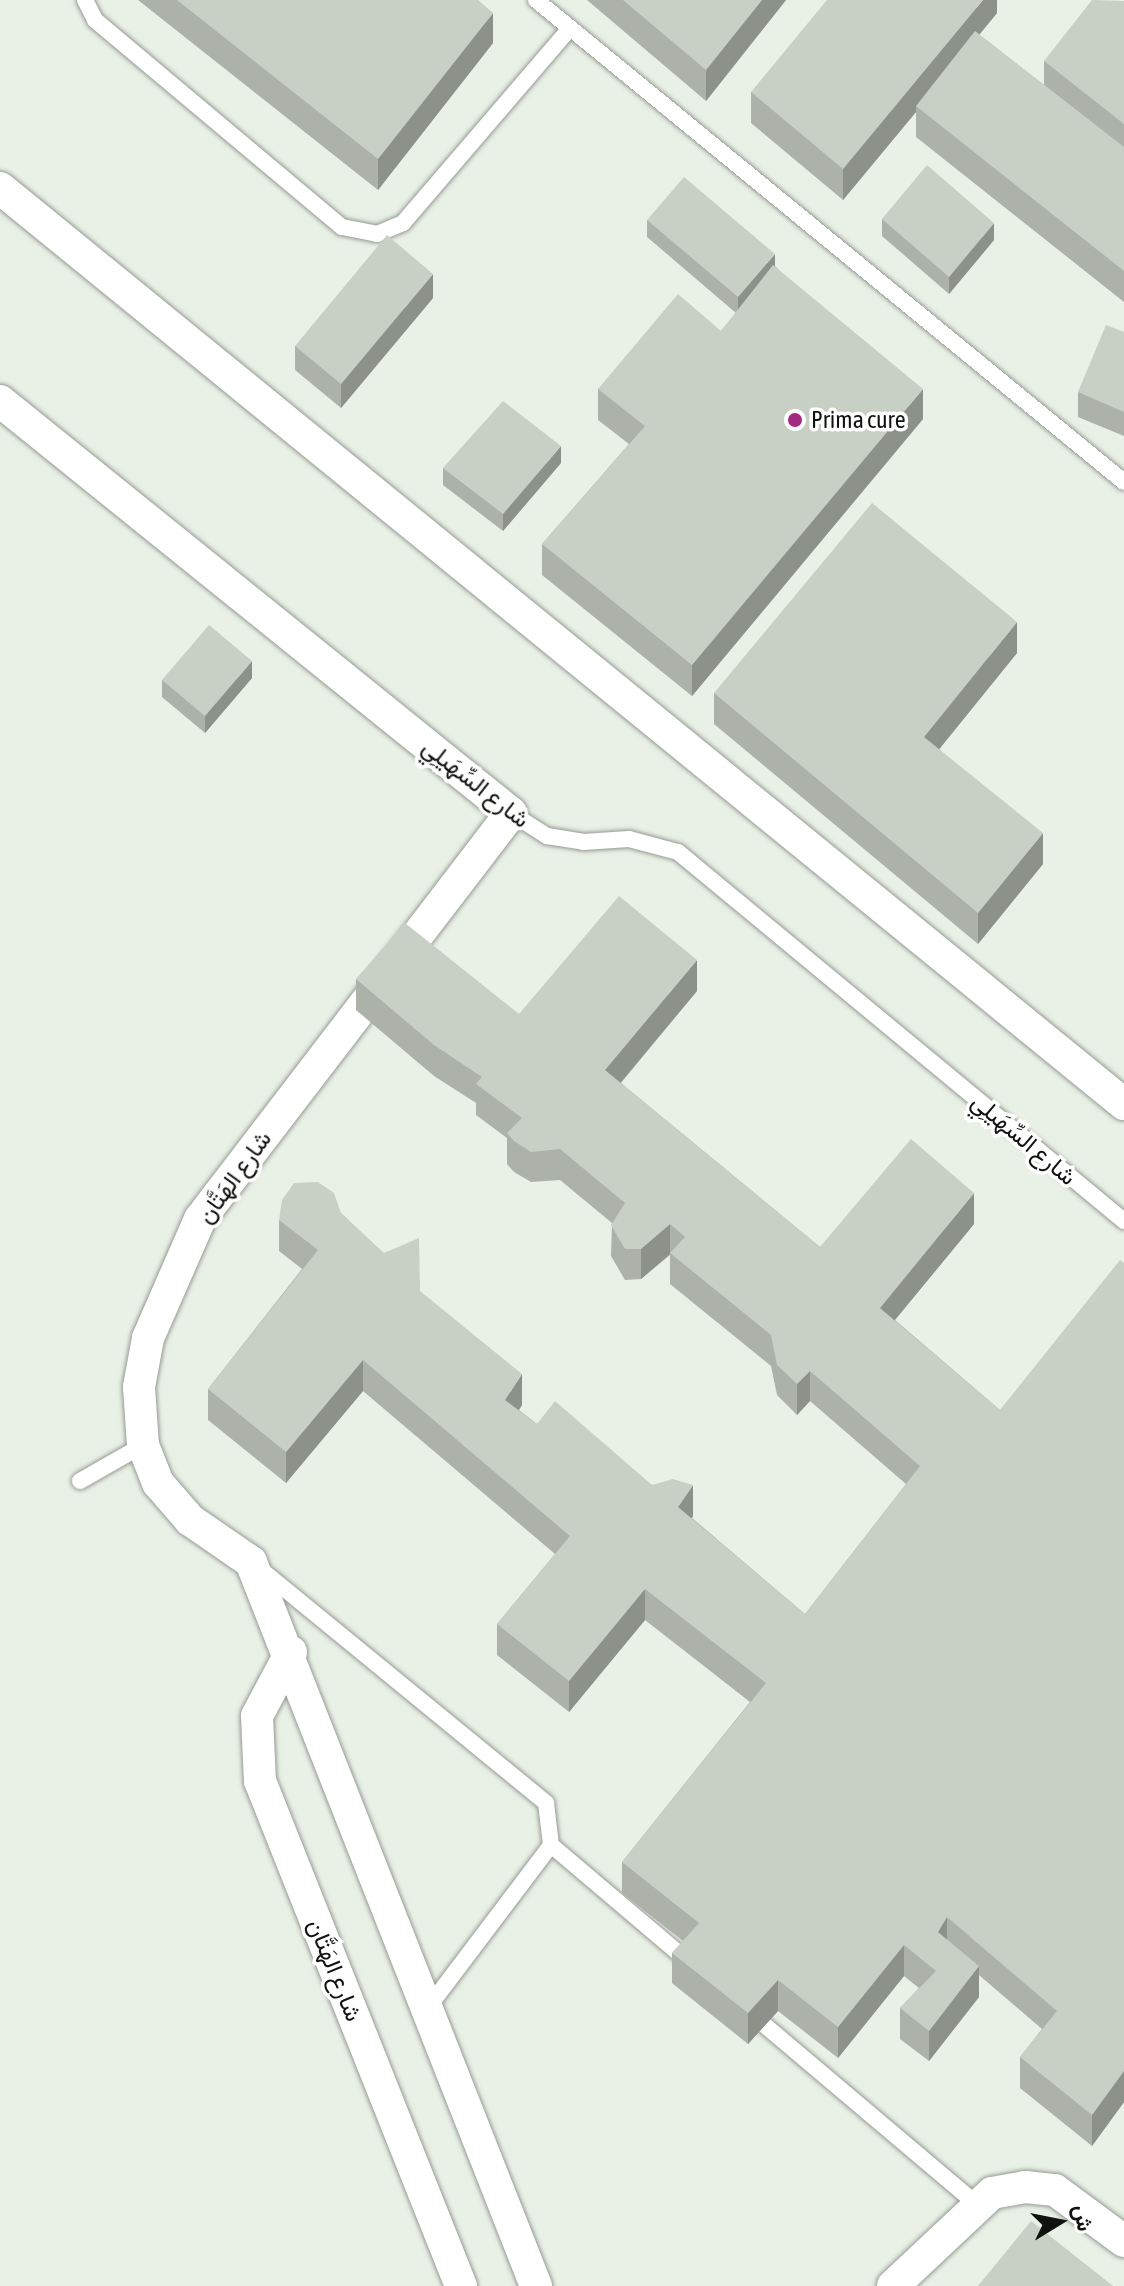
<!DOCTYPE html>
<meta charset="utf-8">
<style>
body{margin:0}
#map{position:relative;width:1124px;height:2286px;overflow:hidden;background:#e9f1e7;font-family:"Asap Condensed",Vazirmatn,sans-serif}
div>[style]{position:absolute}
.roads{filter:drop-shadow(0 0 2px #959c93) drop-shadow(0 0 2px #959c93)}
.service>*{height:16px;margin:-8px;padding:0 8px;transform-origin:8px;border-radius:8px;background:#fff}
.minor>*{height:32px;margin:-16px;padding:0 16px;transform-origin:16px;border-radius:16px;background:#fff}
.wall>*{inset:0;background:#acb2a9}
.shaded-wall>*{inset:0;background:#8c918a}
.building>*{inset:0;background:#c8cfc5}
.dots>*{width:22px;height:22px;translate:-50% -50%;box-sizing:border-box;border:4px solid #fff;border-radius:50%}
span{translate:-50% -50%;white-space:nowrap;text-align:center;line-height:1.15;-webkit-text-stroke:7px #fff;paint-order:stroke}
.poi-label{font-size:24px;color:#0f120e}
.left{translate:0 -50%;text-align:left}
.street-label{font-size:24px;color:#0f120e}
.north{position:absolute;left:1020px;top:2182px;width:80px;height:80px;-webkit-text-stroke:6px #fff;paint-order:stroke;rotate:80deg;font-size:22px;font-weight:700;line-height:32px;text-align:center;color:#0f120e}
.north::after{content:'';display:block;margin:auto;width:28px;height:36px;background:#0f120e;clip-path:polygon(50% 0,100% 100%,50% 72%,0 100%)}
</style>
<div id="map">
<div class="roads">
<div class="service">
<i style="left:85px;top:0;width:22px;rotate:63deg"></i>
<i style="left:95px;top:20px;width:322px;rotate:40deg"></i>
<i style="left:342px;top:227px;width:36px;rotate:11deg"></i>
<i style="left:377px;top:234px;width:28px;rotate:-23deg"></i>
<i style="left:403px;top:223px;width:257px;rotate:-49.4deg"></i>
<i style="left:536px;top:0;width:760px;rotate:39.34deg"></i>
<i style="left:511px;top:813px;width:43px;rotate:32.6deg"></i>
<i style="left:547px;top:836px;width:36px;rotate:9deg"></i>
<i style="left:583px;top:842px;width:46px;rotate:-3.7deg"></i>
<i style="left:629px;top:839px;width:51px;rotate:14.9deg"></i>
<i style="left:678px;top:852px;width:579px;rotate:39.6deg"></i>
<i style="left:80px;top:1481px;width:73px;rotate:-29.7deg"></i>
<i style="left:259px;top:1568px;width:371px;rotate:39.3deg"></i>
<i style="left:546px;top:1803px;width:42px;rotate:83.2deg"></i>
<i style="left:551px;top:1845px;width:206px;rotate:127.1deg"></i>
<i style="left:551px;top:1845px;width:182px;rotate:40.3deg"></i>
<i style="left:748px;top:2011px;width:299px;rotate:40.2deg"></i>
</div>
<div class="minor">
<i style="left:0;top:188px;width:1450px;rotate:39.18deg"></i>
<i style="left:0;top:401px;width:656px;rotate:38.88deg"></i>
<i style="left:511px;top:813px;width:511px;rotate:127.45deg"></i>
<i style="left:200px;top:1219px;width:130px;rotate:113.6deg"></i>
<i style="left:148px;top:1338px;width:50px;rotate:100.4deg"></i>
<i style="left:139px;top:1387px;width:58px;rotate:86.1deg"></i>
<i style="left:143px;top:1445px;width:41px;rotate:68.5deg"></i>
<i style="left:158px;top:1483px;width:49px;rotate:49.1deg"></i>
<i style="left:190px;top:1520px;width:74px;rotate:34.5deg"></i>
<i style="left:251px;top:1562px;width:778px;rotate:68.51deg"></i>
<i style="left:291px;top:1652px;width:72px;rotate:118deg"></i>
<i style="left:257px;top:1716px;width:65px;rotate:87.4deg"></i>
<i style="left:260px;top:1781px;width:544px;rotate:68.3deg"></i>
<i style="left:893px;top:2286px;width:136px;rotate:-43.2deg"></i>
<i style="left:992px;top:2193px;width:34px;rotate:-10deg"></i>
<i style="left:1025px;top:2187px;width:30px;rotate:6deg"></i>
<i style="left:1055px;top:2190px;width:86px;rotate:36.5deg"></i>
</div>
</div>
<div class="wall">
<i style="clip-path:polygon(138px 0,478px 0,493px 43px,378px 190px)"></i>
<i style="clip-path:polygon(587px 0,786px 0,706px 101px)"></i>
<i style="clip-path:polygon(997px 0,997px 13px,979px 35px,1044px 85px,1044px 61px,1124px 1px,1124px 302px,916px 137px,916px 112px,843px 200px,751px 123px,751px 92px)"></i>
<i style="clip-path:polygon(882px 219px,994px 240px,949px 294px,882px 236px)"></i>
<i style="clip-path:polygon(647px 220px,775px 266px,923px 419px,692px 696px,542px 575px,542px 544px,629px 444px,598px 420px,598px 389px,721px 331px,736px 313px,647px 237px)"></i>
<i style="clip-path:polygon(433px 298px,341px 408px,295px 370px,295px 346px)"></i>
<i style="clip-path:polygon(1124px 332px,1124px 436px,1078px 417px,1078px 392px)"></i>
<i style="clip-path:polygon(561px 463px,503px 531px,443px 485px,443px 468px)"></i>
<i style="clip-path:polygon(1017px 653px,939px 749px,1043px 864px,978px 944px,714px 724px,714px 693px)"></i>
<i style="clip-path:polygon(252px 678px,205px 733px,162px 697px,162px 680px)"></i>
<i style="clip-path:polygon(356px 979px,519px 1014px,697px 991px,621px 1083px,820px 1247px,974px 1224px,895px 1320px,1000px 1410px,1124px 1263px,1124px 2102px,1092px 2146px,1020px 2088px,1020px 2057px,1042px 2029px,979px 1975px,979px 1997px,929px 2061px,900px 2039px,900px 2008px,919px 1988px,904px 1976px,838px 2058px,778px 2011px,748px 2044px,672px 1983px,672px 1953px,683px 1941px,622px 1893px,622px 1862px,750px 1702px,645px 1620px,569px 1712px,497px 1655px,497px 1624px,555px 1554px,363px 1391px,286px 1483px,208px 1420px,208px 1389px,302px 1269px,279px 1251px,279px 1220px,341px 1213px,420px 1291px,522px 1405px,519px 1410px,537px 1424px,652px 1485px,693px 1516px,692px 1518px,805px 1614px,906px 1484px,810px 1401px,797px 1415px,777px 1395px,771px 1366px,670px 1284px,670px 1255px,641px 1279px,625px 1280px,611px 1256px,612px 1223px,560px 1180px,531px 1182px,514px 1172px,507px 1164px,507px 1138px,476px 1115px,476px 1103px,434px 1076px,356px 1010px)"></i>
</div>
<div class="shaded-wall">
<i style="clip-path:polygon(762px 0,786px 0,706px 101px,706px 70px)"></i>
<i style="clip-path:polygon(983px 0,997px 0,997px 13px,919px 108px,916px 106px,916px 112px,843px 200px,843px 169px)"></i>
<i style="clip-path:polygon(493px 13px,493px 43px,378px 190px,378px 159px)"></i>
<i style="clip-path:polygon(994px 223px,994px 240px,949px 294px,949px 277px)"></i>
<i style="clip-path:polygon(775px 254px,775px 271px,738px 314px,738px 297px)"></i>
<i style="clip-path:polygon(433px 274px,433px 298px,341px 408px,341px 384px)"></i>
<i style="clip-path:polygon(923px 389px,923px 419px,692px 696px,692px 665px)"></i>
<i style="clip-path:polygon(561px 446px,561px 463px,503px 531px,503px 514px)"></i>
<i style="clip-path:polygon(1017px 622px,1017px 653px,924px 768px,924px 737px)"></i>
<i style="clip-path:polygon(252px 661px,252px 678px,205px 733px,205px 716px)"></i>
<i style="clip-path:polygon(1043px 833px,1043px 864px,978px 944px,978px 913px)"></i>
<i style="clip-path:polygon(697px 960px,697px 991px,605px 1101px,605px 1070px)"></i>
<i style="clip-path:polygon(974px 1193px,974px 1224px,880px 1338px,880px 1308px)"></i>
<i style="clip-path:polygon(670px 1224px,670px 1254px,641px 1279px,641px 1249px)"></i>
<i style="clip-path:polygon(363px 1360px,363px 1391px,286px 1483px,286px 1452px)"></i>
<i style="clip-path:polygon(810px 1371px,810px 1401px,797px 1415px,797px 1384px)"></i>
<i style="clip-path:polygon(522px 1374px,522px 1405px,505px 1430px,505px 1400px)"></i>
<i style="clip-path:polygon(693px 1485px,693px 1516px,678px 1537px,678px 1507px)"></i>
<i style="clip-path:polygon(645px 1589px,645px 1620px,569px 1712px,569px 1681px)"></i>
<i style="clip-path:polygon(947px 1917px,947px 1947px,938px 1932px)"></i>
<i style="clip-path:polygon(904px 1945px,904px 1976px,838px 2058px,838px 2027px)"></i>
<i style="clip-path:polygon(979px 1966px,979px 1997px,929px 2061px,929px 2031px)"></i>
<i style="clip-path:polygon(778px 1980px,778px 2011px,748px 2044px,748px 2013px)"></i>
<i style="clip-path:polygon(1124px 2071px,1124px 2102px,1092px 2146px,1092px 2115px)"></i>
</div>
<div class="building">
<i style="clip-path:polygon(177px 0,478px 0,493px 13px,378px 159px)"></i>
<i style="clip-path:polygon(623px 0,762px 0,706px 70px)"></i>
<i style="clip-path:polygon(827px 0,983px 0,843px 169px,751px 92px)"></i>
<i style="clip-path:polygon(1092px 0,1124px 1px,1124px 124px,1044px 61px)"></i>
<i style="clip-path:polygon(975px 31px,1124px 147px,1124px 271px,916px 106px)"></i>
<i style="clip-path:polygon(927px 165px,994px 223px,949px 277px,882px 219px)"></i>
<i style="clip-path:polygon(684px 177px,775px 254px,738px 297px,647px 220px)"></i>
<i style="clip-path:polygon(387px 235px,433px 274px,341px 384px,295px 346px)"></i>
<i style="clip-path:polygon(773px 265px,923px 389px,692px 665px,542px 544px,645px 426px,598px 389px,678px 294px,721px 331px)"></i>
<i style="clip-path:polygon(1106px 325px,1124px 332px,1124px 412px,1078px 392px)"></i>
<i style="clip-path:polygon(503px 401px,561px 446px,503px 514px,443px 468px)"></i>
<i style="clip-path:polygon(872px 503px,1017px 622px,924px 737px,1043px 833px,978px 913px,714px 693px)"></i>
<i style="clip-path:polygon(209px 625px,252px 661px,205px 716px,162px 680px)"></i>
<i style="clip-path:polygon(619px 896px,697px 960px,605px 1070px,820px 1247px,911px 1139px,974px 1193px,880px 1308px,1000px 1410px,1120px 1260px,1124px 1263px,1124px 2071px,1092px 2115px,1020px 2057px,1057px 2011px,947px 1917px,938px 1932px,979px 1966px,929px 2031px,900px 2008px,936px 1971px,904px 1945px,838px 2027px,778px 1980px,748px 2013px,672px 1953px,699px 1923px,622px 1862px,766px 1683px,645px 1589px,569px 1681px,497px 1624px,570px 1536px,363px 1360px,286px 1452px,208px 1389px,318px 1250px,279px 1220px,282px 1200px,294px 1183px,318px 1182px,334px 1193px,341px 1213px,384px 1253px,419px 1238px,420px 1291px,522px 1374px,505px 1400px,537px 1424px,555px 1401px,652px 1485px,673px 1479px,693px 1485px,678px 1507px,805px 1614px,920px 1466px,810px 1371px,797px 1384px,777px 1365px,771px 1335px,670px 1253px,685px 1237px,670px 1224px,641px 1249px,625px 1249px,611px 1225px,625px 1203px,560px 1149px,531px 1152px,514px 1141px,507px 1133px,522px 1118px,476px 1084px,482px 1077px,434px 1045px,356px 979px,405px 923px,519px 1014px)"></i>
<i style="clip-path:polygon(1031px 2221px,1113px 2286px,978px 2286px)"></i>
</div>
<div class="dots">
<i style="left:795px;top:420px;background:#a32a81"></i>
</div>
<div class="poi-label">
<span class="left" style="left:811px;top:420px">Prima cure</span>
</div>
<div class="street-label">
<span style="left:476px;top:783px;rotate:38deg">شارع السِّهَيلِي</span>
<span style="left:1024px;top:1139px;rotate:40deg">شارع السِّهَيلِي</span>
<span style="left:234px;top:1177px;rotate:-54deg">شارع الهَتَّان</span>
<span style="left:335px;top:1970px;rotate:68deg">شارع الهَتَّان</span>
</div>
<div class="north">ش</div>
</div>
